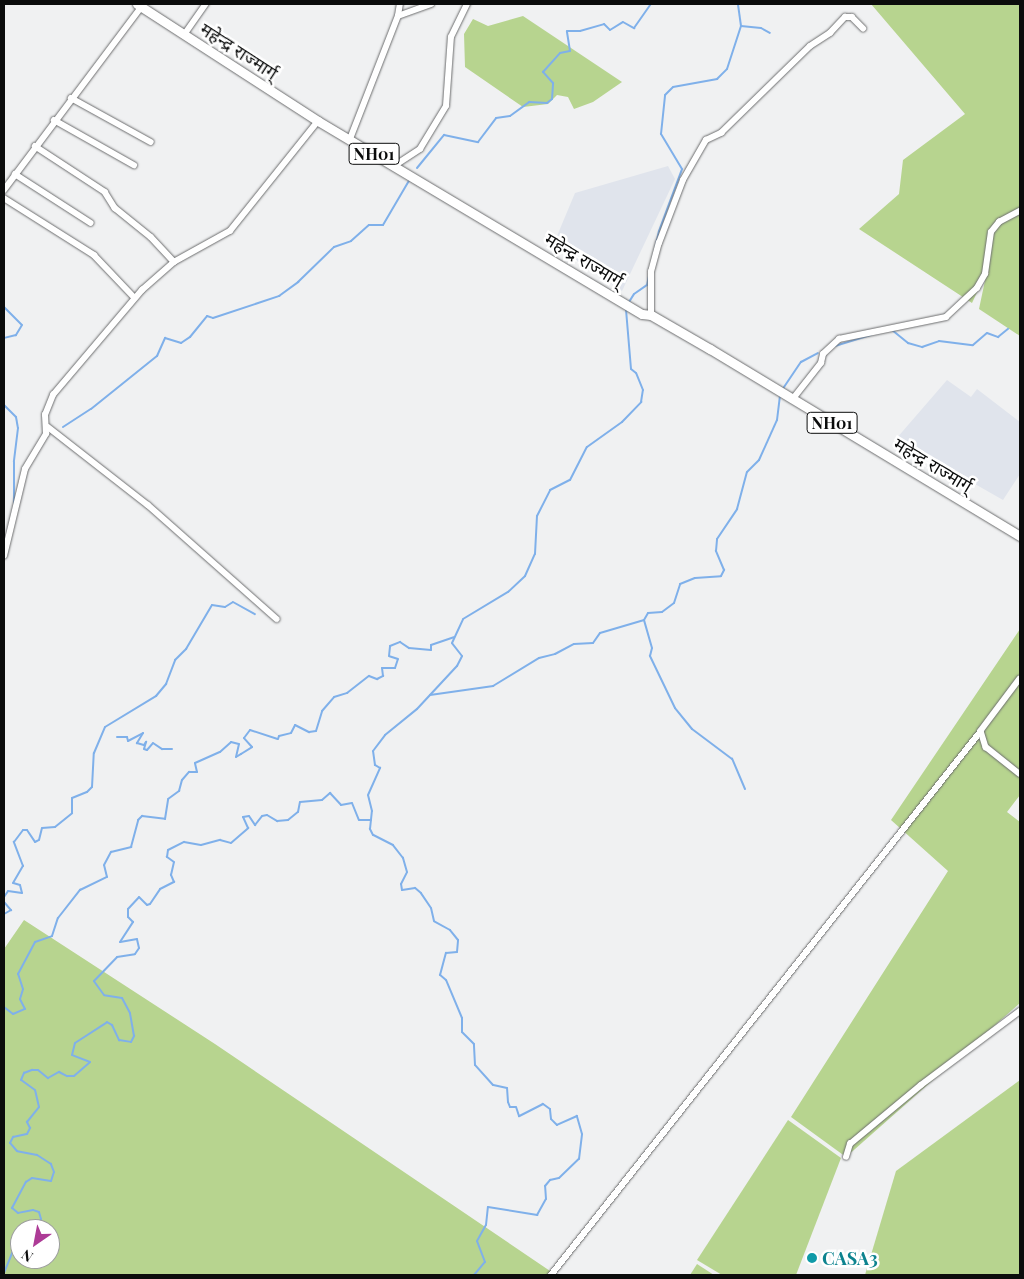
<!DOCTYPE html>
<meta charset="utf-8">
<style>
body{margin:0}
#map{position:relative;width:1024px;height:1279px;overflow:hidden;background:#f0f1f2;font-family:"Playfair Display","Noto Sans Devanagari",serif}
div>[style]{position:absolute}
.built>*{inset:0;background:#e0e4ec}
.green>*{inset:0;background:#b7d48f}
.stream>*{height:2px;margin:-1px;padding:0 1px;transform-origin:1px;border-radius:1px;background:#7fb0ea}
.roads{filter:drop-shadow(0 0 1px #6c6d6e) drop-shadow(0 0 1px #6c6d6e)}
.minor>*{height:5.5px;margin:-2.75px;padding:0 2.75px;transform-origin:2.75px;border-radius:2.75px;background:#fff}
.trunk>*{height:9px;margin:-4.5px;padding:0 4.5px;transform-origin:4.5px;border-radius:4.5px;background:#fff}
.dots>*{width:14px;height:14px;translate:-50% -50%;box-sizing:border-box;border:2px solid #fff;border-radius:50%}
span{translate:-50% -50%;white-space:nowrap;text-align:center;line-height:1.15;-webkit-text-stroke:5px #fff;paint-order:stroke}
.shield-label span{padding:1px 4px;background:#fff;border:1px solid;border-radius:4px;-webkit-text-stroke-width:0}
.shield-label{font-size:16px;color:#0b0c0c;font-weight:700}
.street-label{font-size:18px;color:#0b0c0c}
.culture-label{font-size:18px;color:#0d838f;font-weight:700}
.left{translate:0 -50%;text-align:left}
.frame{position:absolute;inset:0;border:5px solid #0b0c0c;pointer-events:none}
.north{position:absolute;left:10px;top:1219px;width:50px;height:50px;box-sizing:border-box;background:#fff;border:1px solid #9d9e9e;border-radius:50%;rotate:213deg;font-size:14px;font-weight:700;line-height:20px;text-align:center;color:#0b0c0c}
.north::after{content:'';display:block;margin:auto;width:18px;height:22px;background:#ad3b96;clip-path:polygon(50% 0,100% 100%,50% 72%,0 100%)}
</style>
<div id="map">
<div class="built">
<i style="clip-path:polygon(668px 166px,675px 179px,622px 291px,570px 256px,557px 236px,575px 193px)"></i>
<i style="clip-path:polygon(947px 380px,971px 397px,977px 389px,1020px 422px,1020px 474px,1003px 500px,896px 439px)"></i>
</div>
<div class="green">
<i style="clip-path:polygon(871px 4px,1020px 4px,1020px 336px,979px 309px,987px 271px,972px 303px,859px 229px,899px 194px,903px 160px,965px 114px)"></i>
<i style="clip-path:polygon(523px 16px,622px 82px,593px 102px,574px 109px,568px 97px,557px 95px,548px 104px,523px 107px,465px 67px,464px 34px,473px 19px,488px 26px)"></i>
<i style="clip-path:polygon(1020px 629px,1020px 795px,1007px 812px,1020px 822px,1020px 1003px,846px 1157px,791px 1117px,948px 871px,891px 820px)"></i>
<i style="clip-path:polygon(evenodd,24px 920px,215px 1044px,556px 1275px,4px 1275px,4px 949px,24px 920px,20px 1229px,50px 1229px,50px 1259px,20px 1259px,20px 1229px)"></i>
<i style="clip-path:polygon(1020px 1080px,1020px 1275px,865px 1275px,896px 1171px)"></i>
<i style="clip-path:polygon(788px 1120px,841px 1158px,796px 1275px,722px 1275px,697px 1260px)"></i>
<i style="clip-path:polygon(697px 1264px,714px 1275px,690px 1275px)"></i>
</div>
<div class="stream">
<i style="left:741px;top:26px;width:20px;rotate:6deg"></i>
<i style="left:761px;top:28px;width:10px;rotate:29deg"></i>
<i style="left:417px;top:168px;width:43px;rotate:-50.7deg"></i>
<i style="left:444px;top:135px;width:35px;rotate:12deg"></i>
<i style="left:478px;top:142px;width:30px;rotate:-53deg"></i>
<i style="left:496px;top:118px;width:14px;rotate:-8deg"></i>
<i style="left:510px;top:116px;width:24px;rotate:-36deg"></i>
<i style="left:529px;top:102px;width:18px;rotate:3deg"></i>
<i style="left:547px;top:103px;width:6px;rotate:-39deg"></i>
<i style="left:552px;top:99px;width:16px;rotate:-86deg"></i>
<i style="left:553px;top:83px;width:15px;rotate:-132deg"></i>
<i style="left:543px;top:72px;width:25px;rotate:-48deg"></i>
<i style="left:560px;top:53px;width:10px;rotate:-11deg"></i>
<i style="left:570px;top:51px;width:20px;rotate:-99deg"></i>
<i style="left:567px;top:31px;width:13px"></i>
<i style="left:580px;top:31px;width:25px;rotate:-16deg"></i>
<i style="left:604px;top:24px;width:8px;rotate:45deg"></i>
<i style="left:610px;top:30px;width:15px;rotate:-32deg"></i>
<i style="left:623px;top:22px;width:13px;rotate:29deg"></i>
<i style="left:634px;top:28px;width:29px;rotate:-55deg"></i>
<i style="left:629px;top:302px;width:9px;rotate:-58deg"></i>
<i style="left:634px;top:294px;width:16px;rotate:-35deg"></i>
<i style="left:647px;top:285px;width:55px;rotate:-77.5deg"></i>
<i style="left:659px;top:231px;width:66px;rotate:-69.6deg"></i>
<i style="left:682px;top:169px;width:41px;rotate:-121deg"></i>
<i style="left:661px;top:134px;width:39px;rotate:-84deg"></i>
<i style="left:665px;top:95px;width:11px;rotate:-45deg"></i>
<i style="left:673px;top:87px;width:45px;rotate:-10.3deg"></i>
<i style="left:717px;top:79px;width:14px;rotate:-45deg"></i>
<i style="left:727px;top:69px;width:45px;rotate:-72deg"></i>
<i style="left:741px;top:26px;width:22px;rotate:-98deg"></i>
<i style="left:4px;top:307px;width:25px;rotate:45deg"></i>
<i style="left:22px;top:325px;width:12px;rotate:121deg"></i>
<i style="left:16px;top:335px;width:12px;rotate:166deg"></i>
<i style="left:892px;top:330px;width:21px;rotate:39deg"></i>
<i style="left:908px;top:343px;width:15px;rotate:16deg"></i>
<i style="left:922px;top:347px;width:18px;rotate:-19deg"></i>
<i style="left:939px;top:341px;width:34px;rotate:7deg"></i>
<i style="left:973px;top:345px;width:18px;rotate:-41deg"></i>
<i style="left:987px;top:333px;width:12px;rotate:20deg"></i>
<i style="left:998px;top:337px;width:13px;rotate:-39deg"></i>
<i style="left:835px;top:346px;width:38px;rotate:-17deg"></i>
<i style="left:782px;top:390px;width:34px;rotate:-56deg"></i>
<i style="left:801px;top:362px;width:19px;rotate:-28deg"></i>
<i style="left:4px;top:405px;width:17px;rotate:45deg"></i>
<i style="left:16px;top:417px;width:11px;rotate:80deg"></i>
<i style="left:18px;top:428px;width:34px;rotate:97deg"></i>
<i style="left:14px;top:462px;width:41px;rotate:90deg"></i>
<i style="left:63px;top:427px;width:33px;rotate:-33deg"></i>
<i style="left:91px;top:409px;width:85px;rotate:-38.8deg"></i>
<i style="left:157px;top:356px;width:20px;rotate:-66deg"></i>
<i style="left:165px;top:338px;width:17px;rotate:17deg"></i>
<i style="left:181px;top:343px;width:11px;rotate:-34deg"></i>
<i style="left:190px;top:337px;width:27px;rotate:-51deg"></i>
<i style="left:207px;top:316px;width:6px;rotate:18deg"></i>
<i style="left:213px;top:318px;width:70px;rotate:-18.4deg"></i>
<i style="left:279px;top:296px;width:24px;rotate:-36deg"></i>
<i style="left:298px;top:282px;width:50px;rotate:-44.2deg"></i>
<i style="left:334px;top:247px;width:18px;rotate:-19deg"></i>
<i style="left:351px;top:241px;width:24px;rotate:-42deg"></i>
<i style="left:369px;top:225px;width:14px"></i>
<i style="left:383px;top:225px;width:53px;rotate:-59.6deg"></i>
<i style="left:430px;top:695px;width:64px;rotate:-8.1deg"></i>
<i style="left:493px;top:686px;width:54px;rotate:-31.3deg"></i>
<i style="left:539px;top:658px;width:16px;rotate:-14deg"></i>
<i style="left:555px;top:654px;width:21px;rotate:-28deg"></i>
<i style="left:574px;top:644px;width:19px;rotate:-3deg"></i>
<i style="left:593px;top:643px;width:12px;rotate:-55deg"></i>
<i style="left:600px;top:633px;width:46px;rotate:-16.5deg"></i>
<i style="left:117px;top:737px;width:10px"></i>
<i style="left:127px;top:737px;width:4px;rotate:76deg"></i>
<i style="left:128px;top:741px;width:17px;rotate:-28deg"></i>
<i style="left:143px;top:733px;width:12px;rotate:121deg"></i>
<i style="left:137px;top:743px;width:7px;rotate:16deg"></i>
<i style="left:144px;top:745px;width:4px;rotate:-56deg"></i>
<i style="left:146px;top:742px;width:7px;rotate:106deg"></i>
<i style="left:144px;top:749px;width:3px;rotate:18deg"></i>
<i style="left:147px;top:750px;width:9px;rotate:-49deg"></i>
<i style="left:153px;top:743px;width:11px;rotate:34deg"></i>
<i style="left:162px;top:749px;width:10px"></i>
<i style="left:745px;top:789px;width:33px;rotate:-113deg"></i>
<i style="left:732px;top:759px;width:50px;rotate:-143.1deg"></i>
<i style="left:692px;top:729px;width:27px;rotate:-129deg"></i>
<i style="left:675px;top:708px;width:58px;rotate:-115.7deg"></i>
<i style="left:650px;top:656px;width:8px;rotate:-76deg"></i>
<i style="left:652px;top:648px;width:29px;rotate:-106deg"></i>
<i style="left:644px;top:620px;width:8px;rotate:-60deg"></i>
<i style="left:648px;top:613px;width:14px;rotate:-4deg"></i>
<i style="left:662px;top:612px;width:15px;rotate:-37deg"></i>
<i style="left:674px;top:603px;width:20px;rotate:-72deg"></i>
<i style="left:680px;top:584px;width:16px;rotate:-22deg"></i>
<i style="left:695px;top:578px;width:26px;rotate:-4deg"></i>
<i style="left:721px;top:576px;width:7px;rotate:-63deg"></i>
<i style="left:724px;top:570px;width:21px;rotate:-113deg"></i>
<i style="left:716px;top:551px;width:12px;rotate:-85deg"></i>
<i style="left:717px;top:539px;width:36px;rotate:-56deg"></i>
<i style="left:737px;top:509px;width:38px;rotate:-75deg"></i>
<i style="left:747px;top:472px;width:17px;rotate:-45deg"></i>
<i style="left:759px;top:460px;width:44px;rotate:-65.8deg"></i>
<i style="left:777px;top:420px;width:26px;rotate:-83deg"></i>
<i style="left:4px;top:897px;width:7px;rotate:-56deg"></i>
<i style="left:8px;top:891px;width:14px;rotate:8deg"></i>
<i style="left:22px;top:893px;width:8px;rotate:-104deg"></i>
<i style="left:20px;top:885px;width:7px;rotate:-164deg"></i>
<i style="left:13px;top:883px;width:20px;rotate:-60deg"></i>
<i style="left:23px;top:866px;width:26px;rotate:-111deg"></i>
<i style="left:14px;top:842px;width:15px;rotate:-53deg"></i>
<i style="left:23px;top:830px;width:4px"></i>
<i style="left:27px;top:830px;width:14px;rotate:56deg"></i>
<i style="left:35px;top:842px;width:4px;rotate:-27deg"></i>
<i style="left:39px;top:840px;width:12px;rotate:-76deg"></i>
<i style="left:42px;top:828px;width:13px;rotate:-4deg"></i>
<i style="left:55px;top:827px;width:22px;rotate:-39deg"></i>
<i style="left:72px;top:813px;width:15px;rotate:-90deg"></i>
<i style="left:72px;top:798px;width:16px;rotate:-22deg"></i>
<i style="left:87px;top:792px;width:7px;rotate:-45deg"></i>
<i style="left:92px;top:787px;width:34px;rotate:-87deg"></i>
<i style="left:94px;top:753px;width:28px;rotate:-67deg"></i>
<i style="left:105px;top:727px;width:60px;rotate:-31.3deg"></i>
<i style="left:156px;top:696px;width:16px;rotate:-50deg"></i>
<i style="left:166px;top:684px;width:26px;rotate:-69deg"></i>
<i style="left:175px;top:660px;width:16px;rotate:-45deg"></i>
<i style="left:186px;top:649px;width:51px;rotate:-59.4deg"></i>
<i style="left:212px;top:605px;width:13px;rotate:9deg"></i>
<i style="left:225px;top:607px;width:9px;rotate:-32deg"></i>
<i style="left:233px;top:602px;width:25px;rotate:29deg"></i>
<i style="left:4px;top:902px;width:11px;rotate:49deg"></i>
<i style="left:11px;top:910px;width:8px;rotate:150deg"></i>
<i style="left:4px;top:1007px;width:11px;rotate:38deg"></i>
<i style="left:13px;top:1014px;width:13px;rotate:-23deg"></i>
<i style="left:25px;top:1009px;width:11px;rotate:-117deg"></i>
<i style="left:20px;top:999px;width:10px;rotate:-73deg"></i>
<i style="left:23px;top:989px;width:16px;rotate:-108deg"></i>
<i style="left:18px;top:974px;width:36px;rotate:-62deg"></i>
<i style="left:35px;top:942px;width:18px;rotate:-19deg"></i>
<i style="left:52px;top:936px;width:19px;rotate:-72deg"></i>
<i style="left:58px;top:918px;width:36px;rotate:-52deg"></i>
<i style="left:80px;top:890px;width:30px;rotate:-26deg"></i>
<i style="left:107px;top:877px;width:12px;rotate:-104deg"></i>
<i style="left:104px;top:865px;width:15px;rotate:-62deg"></i>
<i style="left:111px;top:852px;width:21px;rotate:-14deg"></i>
<i style="left:131px;top:847px;width:28px;rotate:-75deg"></i>
<i style="left:138px;top:820px;width:6px;rotate:-45deg"></i>
<i style="left:142px;top:816px;width:23px;rotate:7deg"></i>
<i style="left:165px;top:819px;width:20px;rotate:-81deg"></i>
<i style="left:168px;top:799px;width:14px;rotate:-36deg"></i>
<i style="left:179px;top:791px;width:11px;rotate:-75deg"></i>
<i style="left:182px;top:780px;width:11px;rotate:-49deg"></i>
<i style="left:189px;top:772px;width:8px"></i>
<i style="left:197px;top:772px;width:9px;rotate:-103deg"></i>
<i style="left:195px;top:763px;width:27px;rotate:-24deg"></i>
<i style="left:220px;top:752px;width:15px;rotate:-42deg"></i>
<i style="left:231px;top:742px;width:8px;rotate:14deg"></i>
<i style="left:239px;top:744px;width:13px;rotate:103deg"></i>
<i style="left:236px;top:757px;width:6px;rotate:-31deg"></i>
<i style="left:241px;top:754px;width:13px;rotate:-32deg"></i>
<i style="left:252px;top:747px;width:12px;rotate:-132deg"></i>
<i style="left:244px;top:738px;width:10px;rotate:-53deg"></i>
<i style="left:250px;top:730px;width:29px;rotate:18deg"></i>
<i style="left:278px;top:739px;width:3px;rotate:-72deg"></i>
<i style="left:279px;top:736px;width:12px;rotate:-14deg"></i>
<i style="left:291px;top:733px;width:9px;rotate:-63deg"></i>
<i style="left:295px;top:725px;width:16px;rotate:27deg"></i>
<i style="left:309px;top:732px;width:7px;rotate:-8deg"></i>
<i style="left:316px;top:731px;width:21px;rotate:-73deg"></i>
<i style="left:322px;top:711px;width:18px;rotate:-49deg"></i>
<i style="left:334px;top:697px;width:14px;rotate:-17deg"></i>
<i style="left:347px;top:693px;width:28px;rotate:-38deg"></i>
<i style="left:369px;top:676px;width:9px;rotate:21deg"></i>
<i style="left:377px;top:679px;width:7px;rotate:-27deg"></i>
<i style="left:383px;top:676px;width:8px;rotate:-97deg"></i>
<i style="left:382px;top:668px;width:13px"></i>
<i style="left:395px;top:668px;width:9px;rotate:-72deg"></i>
<i style="left:398px;top:659px;width:9px;rotate:-162deg"></i>
<i style="left:389px;top:656px;width:10px;rotate:-84deg"></i>
<i style="left:390px;top:646px;width:11px;rotate:-22deg"></i>
<i style="left:400px;top:642px;width:11px;rotate:34deg"></i>
<i style="left:409px;top:648px;width:22px;rotate:5deg"></i>
<i style="left:431px;top:650px;width:5px;rotate:-90deg"></i>
<i style="left:431px;top:645px;width:24px;rotate:-19deg"></i>
<i style="left:36px;top:1229px;width:11px;rotate:-63deg"></i>
<i style="left:41px;top:1219px;width:7px;rotate:-106deg"></i>
<i style="left:39px;top:1212px;width:6px;rotate:-162deg"></i>
<i style="left:33px;top:1210px;width:15px;rotate:169deg"></i>
<i style="left:18px;top:1213px;width:8px;rotate:-140deg"></i>
<i style="left:12px;top:1208px;width:30px;rotate:-62deg"></i>
<i style="left:26px;top:1182px;width:7px;rotate:-34deg"></i>
<i style="left:32px;top:1178px;width:19px;rotate:9deg"></i>
<i style="left:51px;top:1181px;width:9px;rotate:-72deg"></i>
<i style="left:54px;top:1172px;width:9px;rotate:-111deg"></i>
<i style="left:51px;top:1164px;width:17px;rotate:-147deg"></i>
<i style="left:37px;top:1155px;width:20px;rotate:-169deg"></i>
<i style="left:17px;top:1151px;width:11px;rotate:-131deg"></i>
<i style="left:10px;top:1143px;width:7px;rotate:-63deg"></i>
<i style="left:13px;top:1137px;width:14px;rotate:-12deg"></i>
<i style="left:27px;top:1134px;width:7px;rotate:-63deg"></i>
<i style="left:30px;top:1128px;width:7px;rotate:-117deg"></i>
<i style="left:27px;top:1122px;width:19px;rotate:-51deg"></i>
<i style="left:39px;top:1107px;width:17px;rotate:-103deg"></i>
<i style="left:35px;top:1090px;width:17px;rotate:-144deg"></i>
<i style="left:21px;top:1080px;width:8px;rotate:-67deg"></i>
<i style="left:24px;top:1073px;width:9px;rotate:-21deg"></i>
<i style="left:32px;top:1070px;width:6px"></i>
<i style="left:38px;top:1070px;width:13px;rotate:39deg"></i>
<i style="left:48px;top:1078px;width:13px;rotate:-29deg"></i>
<i style="left:59px;top:1072px;width:9px;rotate:27deg"></i>
<i style="left:67px;top:1076px;width:7px"></i>
<i style="left:74px;top:1076px;width:21px;rotate:-41deg"></i>
<i style="left:90px;top:1062px;width:19px;rotate:-159deg"></i>
<i style="left:72px;top:1055px;width:12px;rotate:-76deg"></i>
<i style="left:75px;top:1043px;width:38px;rotate:-33deg"></i>
<i style="left:107px;top:1022px;width:6px;rotate:31deg"></i>
<i style="left:112px;top:1025px;width:17px;rotate:65deg"></i>
<i style="left:119px;top:1040px;width:12px;rotate:9deg"></i>
<i style="left:131px;top:1042px;width:7px;rotate:-63deg"></i>
<i style="left:134px;top:1036px;width:23px;rotate:-100deg"></i>
<i style="left:130px;top:1013px;width:17px;rotate:-118deg"></i>
<i style="left:122px;top:998px;width:18px;rotate:-171deg"></i>
<i style="left:104px;top:995px;width:17px;rotate:-126deg"></i>
<i style="left:94px;top:981px;width:33px;rotate:-46deg"></i>
<i style="left:117px;top:957px;width:18px;rotate:-9deg"></i>
<i style="left:135px;top:954px;width:7px;rotate:-56deg"></i>
<i style="left:139px;top:948px;width:9px;rotate:-103deg"></i>
<i style="left:137px;top:939px;width:17px;rotate:170deg"></i>
<i style="left:120px;top:942px;width:24px;rotate:-57deg"></i>
<i style="left:133px;top:922px;width:7px;rotate:-135deg"></i>
<i style="left:128px;top:917px;width:8px;rotate:-90deg"></i>
<i style="left:128px;top:909px;width:16px;rotate:-47deg"></i>
<i style="left:139px;top:897px;width:11px;rotate:45deg"></i>
<i style="left:147px;top:905px;width:3px;rotate:-18deg"></i>
<i style="left:150px;top:904px;width:18px;rotate:-56deg"></i>
<i style="left:160px;top:889px;width:16px;rotate:-27deg"></i>
<i style="left:174px;top:882px;width:8px;rotate:-113deg"></i>
<i style="left:171px;top:875px;width:13px;rotate:-77deg"></i>
<i style="left:174px;top:862px;width:9px;rotate:-144deg"></i>
<i style="left:167px;top:857px;width:7px;rotate:-82deg"></i>
<i style="left:168px;top:850px;width:18px;rotate:-27deg"></i>
<i style="left:184px;top:842px;width:17px;rotate:10deg"></i>
<i style="left:201px;top:845px;width:20px;rotate:-15deg"></i>
<i style="left:220px;top:840px;width:11px;rotate:15deg"></i>
<i style="left:231px;top:843px;width:23px;rotate:-41deg"></i>
<i style="left:248px;top:828px;width:12px;rotate:-114deg"></i>
<i style="left:243px;top:817px;width:6px;rotate:-9deg"></i>
<i style="left:249px;top:816px;width:11px;rotate:56deg"></i>
<i style="left:255px;top:825px;width:11px;rotate:-52deg"></i>
<i style="left:262px;top:816px;width:5px;rotate:-11deg"></i>
<i style="left:267px;top:815px;width:12px;rotate:31deg"></i>
<i style="left:277px;top:821px;width:11px;rotate:-5deg"></i>
<i style="left:288px;top:820px;width:13px;rotate:-39deg"></i>
<i style="left:298px;top:812px;width:10px;rotate:-79deg"></i>
<i style="left:300px;top:802px;width:22px;rotate:-5deg"></i>
<i style="left:322px;top:800px;width:11px;rotate:-41deg"></i>
<i style="left:330px;top:793px;width:16px;rotate:47deg"></i>
<i style="left:341px;top:805px;width:11px;rotate:-10deg"></i>
<i style="left:352px;top:803px;width:18px;rotate:68deg"></i>
<i style="left:359px;top:820px;width:12px"></i>
<i style="left:4px;top:1273px;width:29px;rotate:-68deg"></i>
<i style="left:15px;top:1246px;width:6px;rotate:-39deg"></i>
<i style="left:474px;top:1275px;width:17px;rotate:-50deg"></i>
<i style="left:485px;top:1262px;width:22px;rotate:-111deg"></i>
<i style="left:477px;top:1241px;width:18px;rotate:-61deg"></i>
<i style="left:486px;top:1225px;width:18px;rotate:-84deg"></i>
<i style="left:488px;top:1207px;width:50px;rotate:9.3deg"></i>
<i style="left:537px;top:1215px;width:18px;rotate:-61deg"></i>
<i style="left:546px;top:1199px;width:13px;rotate:-94deg"></i>
<i style="left:545px;top:1186px;width:8px;rotate:-50deg"></i>
<i style="left:550px;top:1180px;width:9px;rotate:-13deg"></i>
<i style="left:559px;top:1178px;width:28px;rotate:-44deg"></i>
<i style="left:579px;top:1159px;width:25px;rotate:-83deg"></i>
<i style="left:582px;top:1134px;width:19px;rotate:-106deg"></i>
<i style="left:577px;top:1116px;width:22px;rotate:156deg"></i>
<i style="left:557px;top:1125px;width:8px;rotate:-135deg"></i>
<i style="left:551px;top:1119px;width:10px;rotate:-96deg"></i>
<i style="left:550px;top:1109px;width:9px;rotate:-144deg"></i>
<i style="left:543px;top:1104px;width:27px;rotate:153deg"></i>
<i style="left:519px;top:1116px;width:9px;rotate:-108deg"></i>
<i style="left:516px;top:1107px;width:6px;rotate:180deg"></i>
<i style="left:510px;top:1107px;width:5px;rotate:-112deg"></i>
<i style="left:508px;top:1102px;width:14px;rotate:-94deg"></i>
<i style="left:507px;top:1088px;width:14px;rotate:-168deg"></i>
<i style="left:493px;top:1085px;width:27px;rotate:-132deg"></i>
<i style="left:475px;top:1065px;width:21px;rotate:-93deg"></i>
<i style="left:474px;top:1044px;width:17px;rotate:-135deg"></i>
<i style="left:462px;top:1032px;width:14px;rotate:-90deg"></i>
<i style="left:462px;top:1018px;width:41px;rotate:-112.8deg"></i>
<i style="left:446px;top:980px;width:8px;rotate:-140deg"></i>
<i style="left:440px;top:975px;width:23px;rotate:-75deg"></i>
<i style="left:446px;top:953px;width:11px;rotate:-5deg"></i>
<i style="left:457px;top:952px;width:12px;rotate:-85deg"></i>
<i style="left:458px;top:940px;width:13px;rotate:-129deg"></i>
<i style="left:450px;top:930px;width:18px;rotate:-151deg"></i>
<i style="left:434px;top:921px;width:13px;rotate:-103deg"></i>
<i style="left:431px;top:908px;width:18px;rotate:-124deg"></i>
<i style="left:421px;top:893px;width:8px;rotate:-140deg"></i>
<i style="left:415px;top:888px;width:13px;rotate:171deg"></i>
<i style="left:402px;top:890px;width:6px;rotate:-99deg"></i>
<i style="left:401px;top:884px;width:13px;rotate:-63deg"></i>
<i style="left:407px;top:872px;width:15px;rotate:-106deg"></i>
<i style="left:403px;top:858px;width:16px;rotate:-128deg"></i>
<i style="left:393px;top:845px;width:22px;rotate:-153deg"></i>
<i style="left:373px;top:835px;width:7px;rotate:-117deg"></i>
<i style="left:370px;top:829px;width:18px;rotate:-84deg"></i>
<i style="left:372px;top:811px;width:16px;rotate:-104deg"></i>
<i style="left:368px;top:795px;width:30px;rotate:-66deg"></i>
<i style="left:380px;top:768px;width:6px;rotate:-149deg"></i>
<i style="left:375px;top:765px;width:14px;rotate:-98deg"></i>
<i style="left:373px;top:751px;width:20px;rotate:-53deg"></i>
<i style="left:385px;top:735px;width:41px;rotate:-39.1deg"></i>
<i style="left:417px;top:709px;width:59px;rotate:-47.1deg"></i>
<i style="left:457px;top:666px;width:11px;rotate:-63deg"></i>
<i style="left:462px;top:656px;width:16px;rotate:-128deg"></i>
<i style="left:452px;top:643px;width:26px;rotate:-65deg"></i>
<i style="left:463px;top:619px;width:52px;rotate:-31deg"></i>
<i style="left:508px;top:592px;width:23px;rotate:-43deg"></i>
<i style="left:525px;top:576px;width:24px;rotate:-66deg"></i>
<i style="left:535px;top:554px;width:38px;rotate:-87deg"></i>
<i style="left:537px;top:516px;width:29px;rotate:-63deg"></i>
<i style="left:550px;top:490px;width:22px;rotate:-27deg"></i>
<i style="left:570px;top:480px;width:37px;rotate:-63deg"></i>
<i style="left:587px;top:447px;width:43px;rotate:-35.5deg"></i>
<i style="left:622px;top:422px;width:28px;rotate:-46deg"></i>
<i style="left:641px;top:402px;width:12px;rotate:-81deg"></i>
<i style="left:643px;top:390px;width:18px;rotate:-112deg"></i>
<i style="left:636px;top:373px;width:6px;rotate:-141deg"></i>
<i style="left:631px;top:369px;width:60px;rotate:-94.8deg"></i>
</div>
<div class="roads">
<div class="minor">
<i style="left:398px;top:16px;width:12px;rotate:-81deg"></i>
<i style="left:184px;top:35px;width:38px;rotate:-55deg"></i>
<i style="left:71px;top:98px;width:91px;rotate:28.8deg"></i>
<i style="left:54px;top:120px;width:92px;rotate:29.4deg"></i>
<i style="left:350px;top:139px;width:132px;rotate:-68.7deg"></i>
<i style="left:398px;top:16px;width:35px;rotate:-20deg"></i>
<i style="left:35px;top:146px;width:84px;rotate:33.3deg"></i>
<i style="left:105px;top:192px;width:19px;rotate:58deg"></i>
<i style="left:115px;top:208px;width:46px;rotate:38.9deg"></i>
<i style="left:151px;top:237px;width:34px;rotate:47deg"></i>
<i style="left:394px;top:166px;width:31px;rotate:-33deg"></i>
<i style="left:420px;top:149px;width:50px;rotate:-58.8deg"></i>
<i style="left:446px;top:106px;width:69px;rotate:-85.9deg"></i>
<i style="left:451px;top:37px;width:37px;rotate:-64deg"></i>
<i style="left:15px;top:174px;width:90px;rotate:32.8deg"></i>
<i style="left:4px;top:190px;width:230px;rotate:-53.1deg"></i>
<i style="left:4px;top:198px;width:107px;rotate:32.3deg"></i>
<i style="left:94px;top:255px;width:59px;rotate:46.4deg"></i>
<i style="left:651px;top:315px;width:43px;rotate:-90deg"></i>
<i style="left:651px;top:272px;width:30px;rotate:-75deg"></i>
<i style="left:659px;top:243px;width:67px;rotate:-69.1deg"></i>
<i style="left:683px;top:180px;width:46px;rotate:-60.1deg"></i>
<i style="left:706px;top:140px;width:17px;rotate:-25deg"></i>
<i style="left:721px;top:133px;width:124px;rotate:-44.3deg"></i>
<i style="left:810px;top:46px;width:24px;rotate:-33deg"></i>
<i style="left:830px;top:33px;width:22px;rotate:-47deg"></i>
<i style="left:845px;top:17px;width:7px"></i>
<i style="left:852px;top:17px;width:16px;rotate:45deg"></i>
<i style="left:792px;top:400px;width:47px;rotate:-51.9deg"></i>
<i style="left:821px;top:363px;width:9px;rotate:-77deg"></i>
<i style="left:823px;top:354px;width:22px;rotate:-43deg"></i>
<i style="left:839px;top:339px;width:109px;rotate:-11.6deg"></i>
<i style="left:946px;top:317px;width:42px;rotate:-43.1deg"></i>
<i style="left:977px;top:288px;width:16px;rotate:-60deg"></i>
<i style="left:985px;top:274px;width:42px;rotate:-81.9deg"></i>
<i style="left:991px;top:232px;width:13px;rotate:-51deg"></i>
<i style="left:999px;top:222px;width:24px;rotate:-28deg"></i>
<i style="left:48px;top:427px;width:127px;rotate:38deg"></i>
<i style="left:148px;top:505px;width:172px;rotate:41.5deg"></i>
<i style="left:4px;top:556px;width:89px;rotate:-76.4deg"></i>
<i style="left:25px;top:469px;width:41px;rotate:-59deg"></i>
<i style="left:46px;top:434px;width:19px;rotate:-93deg"></i>
<i style="left:45px;top:415px;width:22px;rotate:-68deg"></i>
<i style="left:53px;top:395px;width:138px;rotate:-49.7deg"></i>
<i style="left:142px;top:290px;width:43px;rotate:-41.2deg"></i>
<i style="left:174px;top:262px;width:64px;rotate:-29deg"></i>
<i style="left:230px;top:231px;width:141px;rotate:-51.3deg"></i>
<i style="left:1020px;top:679px;width:65px;rotate:126.9deg"></i>
<i style="left:981px;top:731px;width:17px;rotate:73deg"></i>
<i style="left:986px;top:747px;width:43px;rotate:38.5deg"></i>
<i style="left:846px;top:1157px;width:14px;rotate:-73deg"></i>
<i style="left:850px;top:1144px;width:92px;rotate:-39.7deg"></i>
<i style="left:921px;top:1085px;width:124px;rotate:-36.8deg"></i>
<i style="left:551px;top:1275px;width:693px;rotate:-51.68deg"></i>
</div>
<div class="trunk">
<i style="left:137px;top:4px;width:216px;rotate:32.9deg"></i>
<i style="left:318px;top:121px;width:377px;rotate:30.8deg"></i>
<i style="left:642px;top:314px;width:9px;rotate:6deg"></i>
<i style="left:651px;top:315px;width:68px;rotate:30deg"></i>
<i style="left:710px;top:349px;width:362px;rotate:31.1deg"></i>
</div>
</div>
<div class="dots">
<i style="left:812px;top:1258px;background:#0f9aa8"></i>
</div>
<div class="shield-label">
<span style="left:374px;top:154px">NH01</span>
<span style="left:832px;top:423px">NH01</span>
</div>
<div class="street-label">
<span style="left:239px;top:51px;rotate:33deg">महेन्द्र राज्मार्ग्</span>
<span style="left:584px;top:260px;rotate:31deg">महेन्द्र राज्मार्ग्</span>
<span style="left:933px;top:465px;rotate:31deg">महेन्द्र राज्मार्ग्</span>
</div>
<div class="culture-label">
<span class="left" style="left:822px;top:1258px">CASA3</span>
</div>
<div class="frame"></div>
<div class="north">N</div>
</div>
